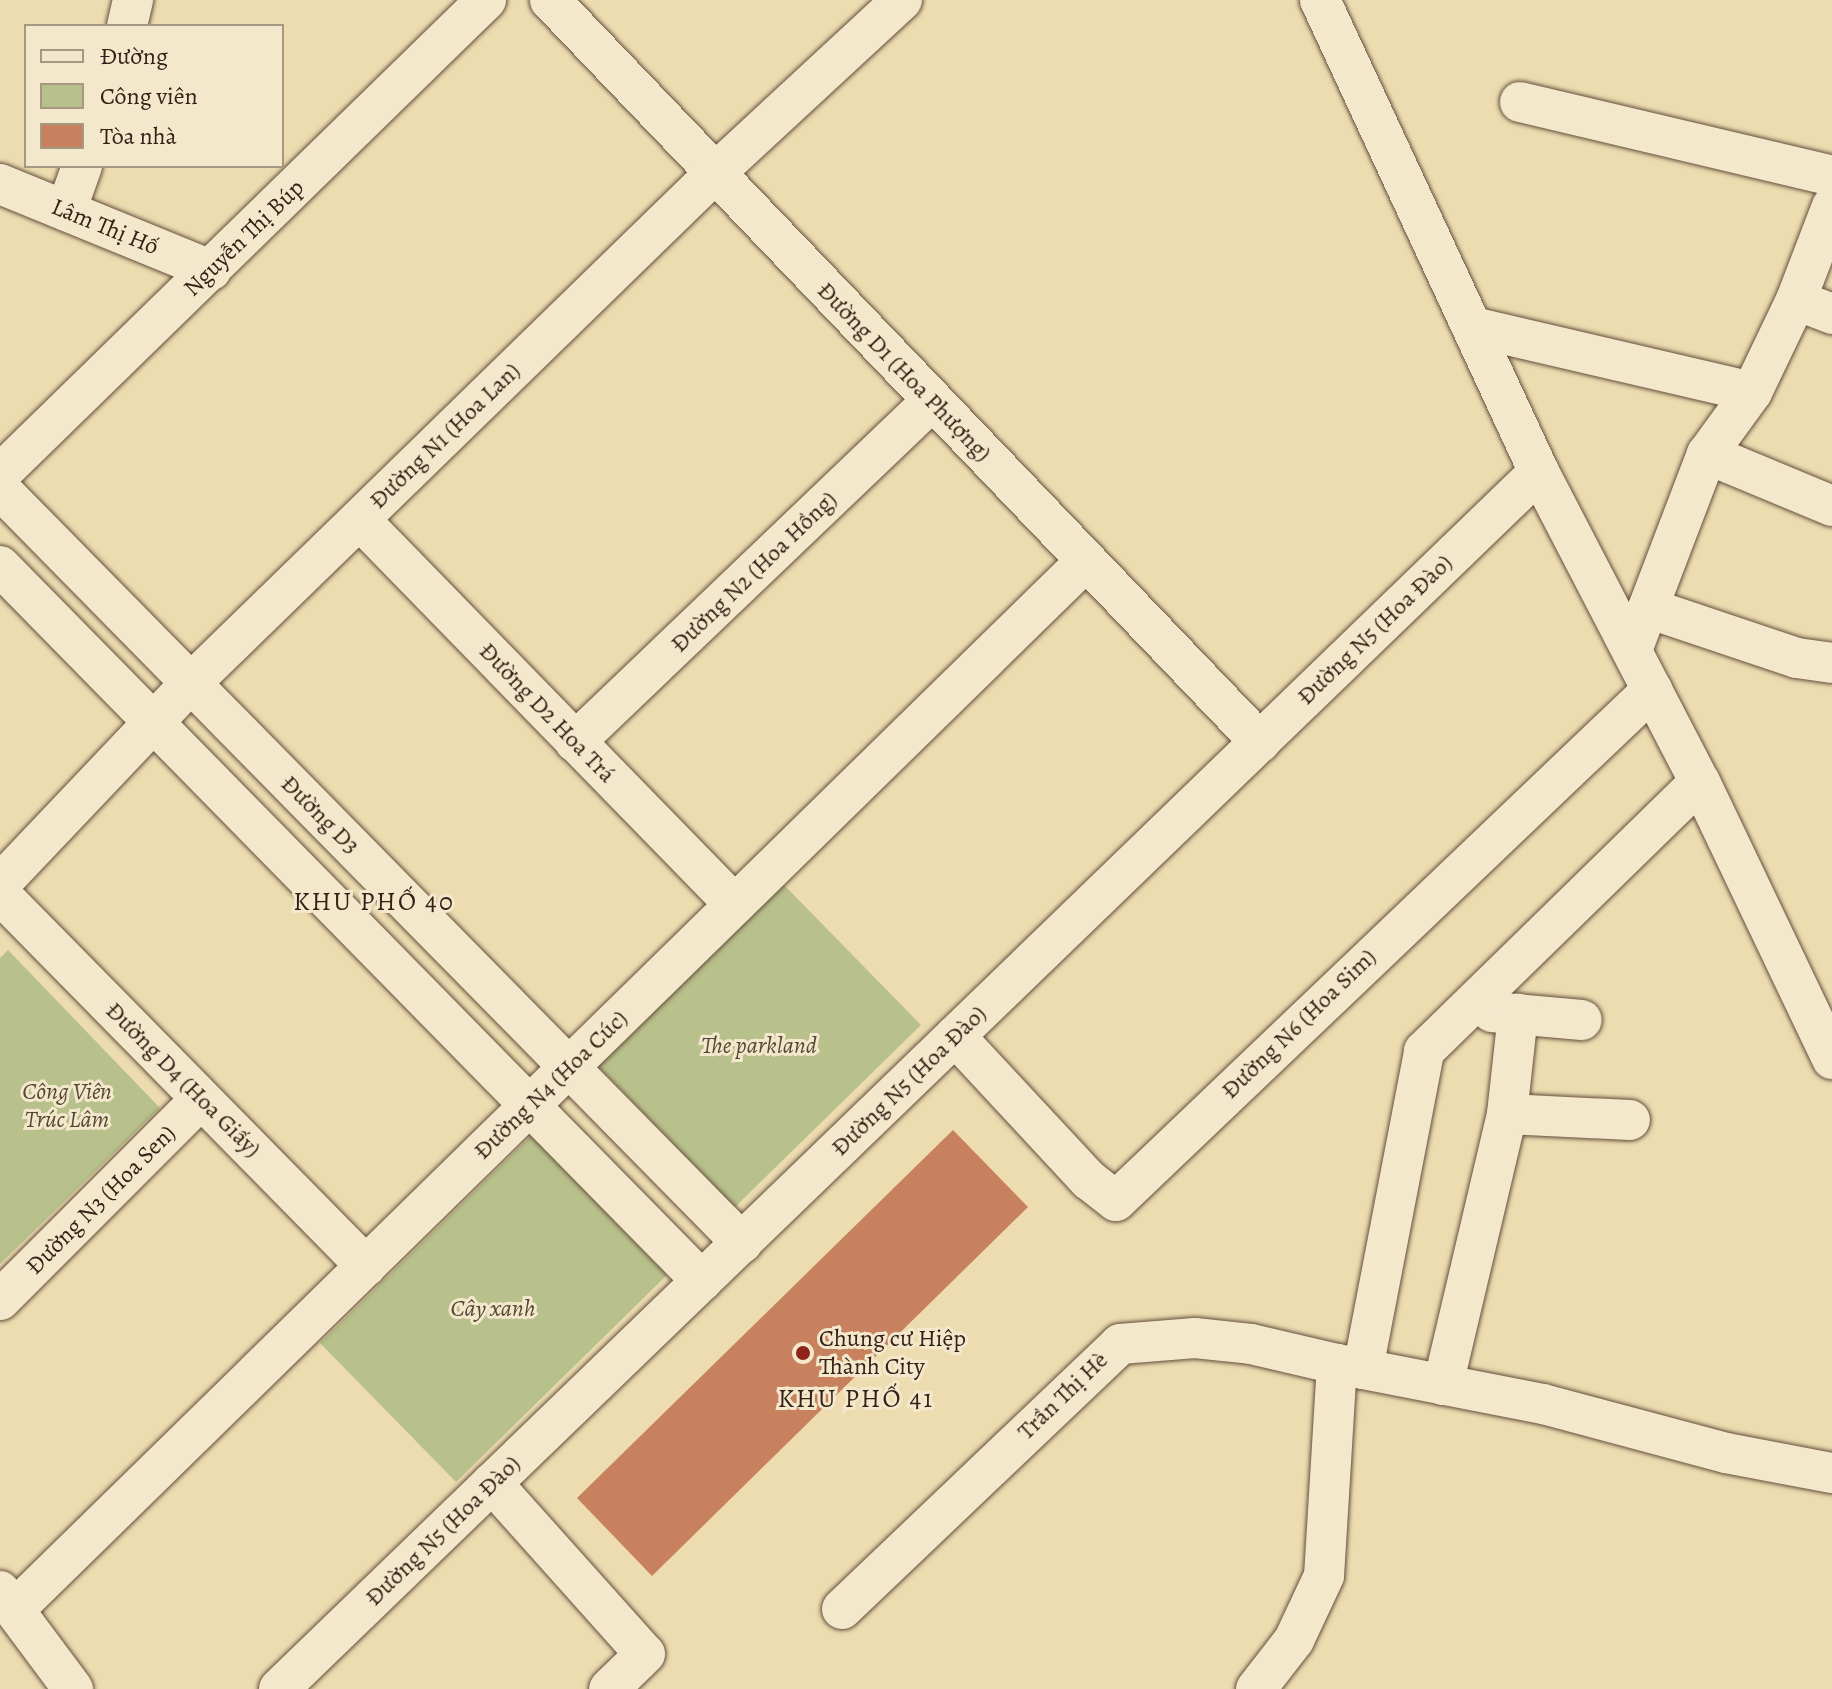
<!DOCTYPE html>
<meta charset="utf-8">
<style>
body{margin:0}
#map{position:relative;width:1832px;height:1689px;overflow:hidden;background:#ecdcb0;font-family:Alegreya,serif}
div>[style]{position:absolute}
.green>*{inset:0;background:#b8c08b}
.building>*{inset:0;background:#c8815e}
.roads{filter:drop-shadow(0 0 2px #644f3d) drop-shadow(0 0 2px #644f3d)}
.minor>*{height:40px;margin:-20px;padding:0 20px;transform-origin:20px;border-radius:20px;background:#f3e8cc}
.dots>*{width:22px;height:22px;translate:-50% -50%;box-sizing:border-box;border:4px solid #f3e8cc;border-radius:50%}
span{translate:-50% -50%;white-space:nowrap;text-align:center;line-height:1.15;-webkit-text-stroke:6px #f3e8cc;paint-order:stroke}
.street-label{font-size:24px;color:#362017}
.park-label{font-size:24px;color:#564834;font-style:italic}
.poi-label{font-size:24px;color:#362017}
.left{translate:0 -50%;text-align:left}
.neighbourhood-label{font-size:26px;color:#362017;letter-spacing:2px}
.legend{position:absolute;left:24px;top:24px;width:260px;height:144px;box-sizing:border-box;background:#f3e8cc;border:2px solid #a79884;margin:0;padding:10px 14px;list-style:none;font-size:24px;color:#362017}
.legend li{display:flex;align-items:center;gap:16px;height:40px}
.legend b{width:40px;border:2px solid #a79884}
</style>
<div id="map">
<div class="green">
<i style="clip-path:polygon(784px 885px,921px 1025px,735px 1207px,598px 1066px)"></i>
<i style="clip-path:polygon(8px 950px,160px 1108px,0 1264px,0 958px)"></i>
<i style="clip-path:polygon(531px 1136px,667px 1275px,456px 1482px,320px 1343px)"></i>
</div>
<div class="building">
<i style="clip-path:polygon(953px 1130px,1028px 1207px,652px 1576px,577px 1498px)"></i>
</div>
<div class="roads">
<div class="minor">
<i style="left:550px;top:0;width:1027px;rotate:46.26deg"></i>
<i style="left:1320px;top:0;width:520px;rotate:65.11deg"></i>
<i style="left:1539px;top:472px;width:349px;rotate:62.6deg"></i>
<i style="left:1700px;top:782px;width:307px;rotate:64.5deg"></i>
<i style="left:127px;top:26px;width:27px;rotate:-77deg"></i>
<i style="left:1520px;top:102px;width:321px;rotate:13.3deg"></i>
<i style="left:0;top:184px;width:228px;rotate:22.2deg"></i>
<i style="left:66px;top:211px;width:48px;rotate:-70.4deg"></i>
<i style="left:1796px;top:300px;width:39px;rotate:21deg"></i>
<i style="left:1473px;top:327px;width:286px;rotate:13.1deg"></i>
<i style="left:1707px;top:454px;width:135px;rotate:22.6deg"></i>
<i style="left:0;top:474px;width:679px;rotate:-44.28deg"></i>
<i style="left:0;top:489px;width:1058px;rotate:45.46deg"></i>
<i style="left:360px;top:520px;width:537px;rotate:45.75deg"></i>
<i style="left:0;top:566px;width:1002px;rotate:45.53deg"></i>
<i style="left:1648px;top:608px;width:157px;rotate:18.6deg"></i>
<i style="left:1797px;top:658px;width:35px;rotate:8deg"></i>
<i style="left:1632px;top:650px;width:210px;rotate:-69.1deg"></i>
<i style="left:1707px;top:454px;width:77px;rotate:-54deg"></i>
<i style="left:1752px;top:392px;width:102px;rotate:-64.4deg"></i>
<i style="left:1796px;top:300px;width:101px;rotate:-69deg"></i>
<i style="left:575px;top:742px;width:494px;rotate:-43.7deg"></i>
<i style="left:0;top:884px;width:276px;rotate:-46.5deg"></i>
<i style="left:190px;top:684px;width:731px;rotate:-44.22deg"></i>
<i style="left:714px;top:174px;width:256px;rotate:-42.8deg"></i>
<i style="left:0;top:894px;width:522px;rotate:45.47deg"></i>
<i style="left:1492px;top:1012px;width:90px;rotate:5.1deg"></i>
<i style="left:955px;top:1036px;width:197px;rotate:47.1deg"></i>
<i style="left:1089px;top:1180px;width:34px;rotate:38deg"></i>
<i style="left:1116px;top:1201px;width:741px;rotate:-43.63deg"></i>
<i style="left:1507px;top:1114px;width:123px;rotate:2.8deg"></i>
<i style="left:0;top:1300px;width:284px;rotate:-45deg"></i>
<i style="left:1337px;top:1364px;width:210px;rotate:11deg"></i>
<i style="left:1543px;top:1404px;width:189px;rotate:15deg"></i>
<i style="left:1726px;top:1453px;width:108px;rotate:10.7deg"></i>
<i style="left:1363px;top:1369px;width:324px;rotate:-79.1deg"></i>
<i style="left:1424px;top:1051px;width:385px;rotate:-44.3deg"></i>
<i style="left:1443px;top:1385px;width:278px;rotate:-76.7deg"></i>
<i style="left:1507px;top:1114px;width:101px;rotate:-83.7deg"></i>
<i style="left:492px;top:1483px;width:229px;rotate:48.2deg"></i>
<i style="left:645px;top:1654px;width:50px;rotate:135.8deg"></i>
<i style="left:0;top:1591px;width:122px;rotate:53.3deg"></i>
<i style="left:15px;top:1609px;width:1498px;rotate:-44.38deg"></i>
<i style="left:842px;top:1609px;width:384px;rotate:-43.6deg"></i>
<i style="left:1120px;top:1344px;width:75px;rotate:-4.6deg"></i>
<i style="left:1195px;top:1338px;width:56px;rotate:6.1deg"></i>
<i style="left:1251px;top:1344px;width:88px;rotate:13.1deg"></i>
<i style="left:1337px;top:1364px;width:212px;rotate:93.5deg"></i>
<i style="left:1324px;top:1576px;width:71px;rotate:115.1deg"></i>
<i style="left:1294px;top:1640px;width:62px;rotate:127.8deg"></i>
<i style="left:279px;top:1689px;width:1752px;rotate:-44.01deg"></i>
</div>
</div>
<div class="dots">
<i style="left:803px;top:1353px;background:#8f2418"></i>
</div>
<div class="street-label">
<span style="left:105px;top:227px;rotate:22deg">Lâm Thị Hố</span>
<span style="left:244px;top:238px;rotate:-44deg">Nguyễn Thị Búp</span>
<span style="left:904px;top:372px;rotate:46deg">Đường D1 (Hoa Phượng)</span>
<span style="left:445px;top:436px;rotate:-44deg">Đường N1 (Hoa Lan)</span>
<span style="left:754px;top:572px;rotate:-44deg">Đường N2 (Hoa Hồng)</span>
<span style="left:1375px;top:630px;rotate:-44deg">Đường N5 (Hoa Đào)</span>
<span style="left:547px;top:713px;rotate:46deg">Đường D2 Hoa Trá</span>
<span style="left:320px;top:815px;rotate:45deg">Đường D3</span>
<span style="left:1299px;top:1024px;rotate:-44deg">Đường N6 (Hoa Sim)</span>
<span style="left:183px;top:1080px;rotate:45deg">Đường D4 (Hoa Giấy)</span>
<span style="left:909px;top:1081px;rotate:-44deg">Đường N5 (Hoa Đào)</span>
<span style="left:551px;top:1085px;rotate:-44deg">Đường N4 (Hoa Cúc)</span>
<span style="left:101px;top:1200px;rotate:-45deg">Đường N3 (Hoa Sen)</span>
<span style="left:1063px;top:1396px;rotate:-44deg">Trần Thị Hè</span>
<span style="left:443px;top:1531px;rotate:-44deg">Đường N5 (Hoa Đào)</span>
</div>
<div class="park-label">
<span style="left:759px;top:1046px">The parkland</span>
<span style="left:67px;top:1106px">Công Viên<br>Trúc Lâm</span>
<span style="left:493px;top:1309px">Cây xanh</span>
</div>
<div class="poi-label">
<span class="left" style="left:819px;top:1353px">Chung cư Hiệp<br>Thành City</span>
</div>
<div class="neighbourhood-label">
<span style="left:374px;top:902px">KHU PHỐ 40</span>
<span style="left:856px;top:1399px">KHU PHỐ 41</span>
</div>
<ul class="legend">
<li><b style="height:10px;background:#f3e8cc"></b>Đường</li>
<li><b style="height:22px;background:#b8c08b"></b>Công viên</li>
<li><b style="height:22px;background:#c8815e"></b>Tòa nhà</li>
</ul>
</div>
